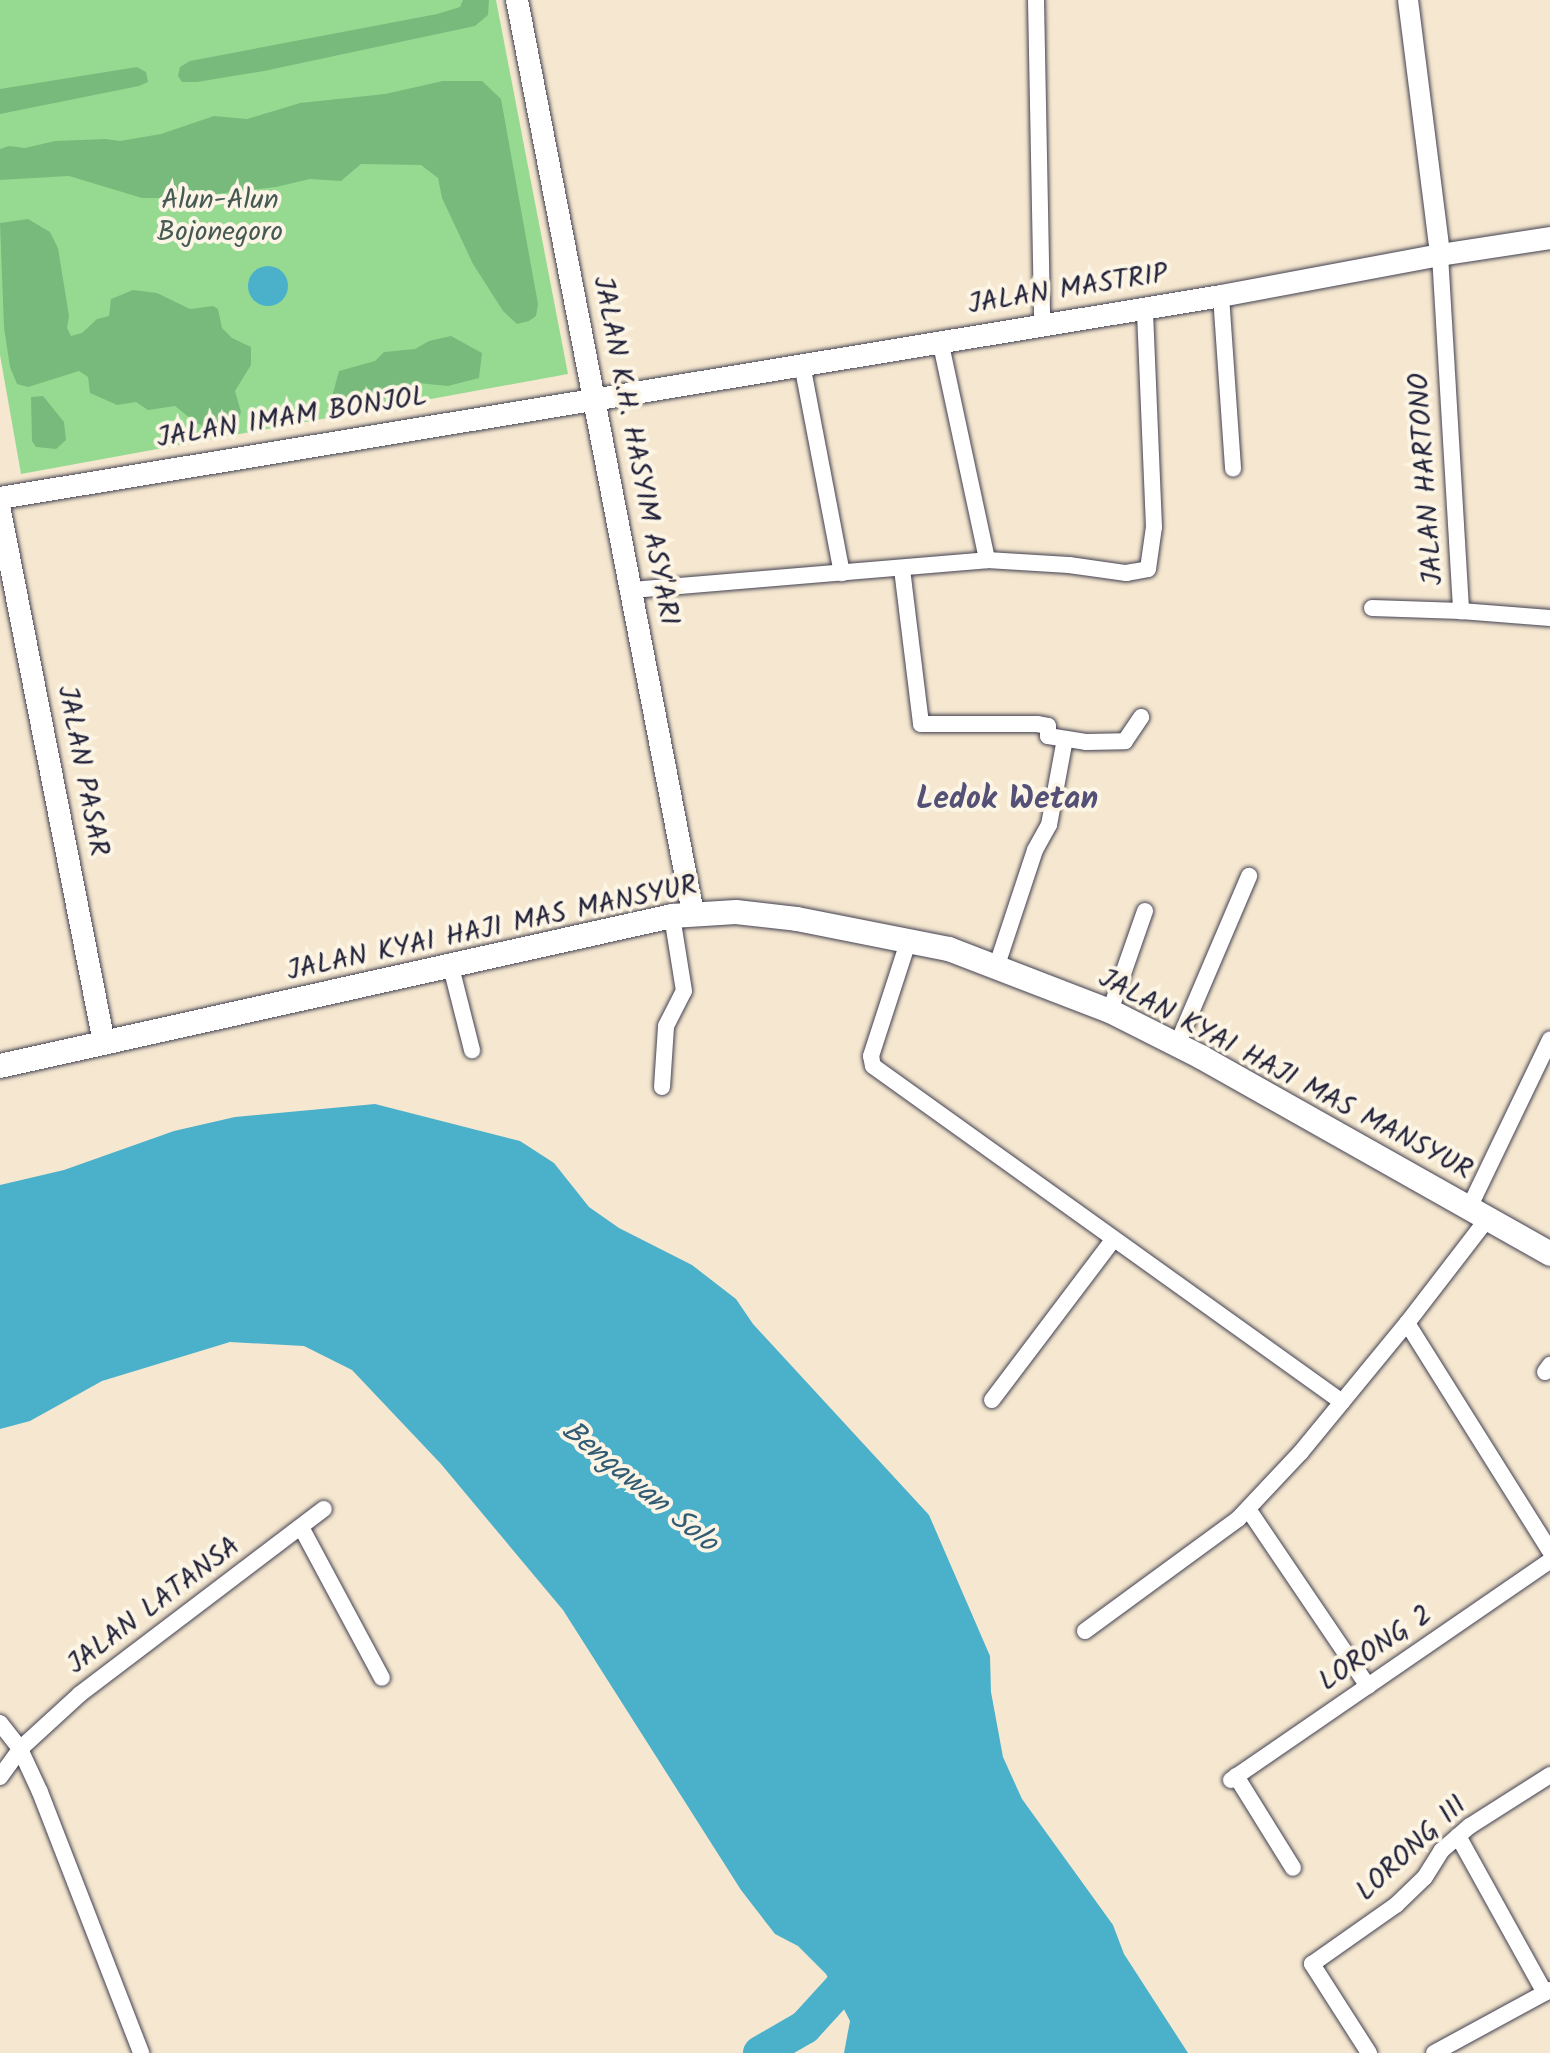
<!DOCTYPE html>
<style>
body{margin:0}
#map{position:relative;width:1550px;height:2053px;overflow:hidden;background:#f6e8d0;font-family:Kalam,sans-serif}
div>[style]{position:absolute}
.green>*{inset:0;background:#96da92}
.forest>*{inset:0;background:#78ba7c}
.water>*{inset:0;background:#4bb0ca}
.round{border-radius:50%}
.river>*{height:34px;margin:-17px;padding:0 17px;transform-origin:17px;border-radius:17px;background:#4bb0ca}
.roads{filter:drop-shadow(0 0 2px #424051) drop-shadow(0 0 2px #424051)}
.minor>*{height:16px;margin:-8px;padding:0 8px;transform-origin:8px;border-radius:8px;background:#fff}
.tertiary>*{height:20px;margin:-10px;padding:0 10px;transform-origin:10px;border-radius:10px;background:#fff}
.secondary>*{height:22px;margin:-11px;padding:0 11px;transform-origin:11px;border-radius:11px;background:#fff}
.primary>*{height:24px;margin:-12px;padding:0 12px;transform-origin:12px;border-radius:12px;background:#fff}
span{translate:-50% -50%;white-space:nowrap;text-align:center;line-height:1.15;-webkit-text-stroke:8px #fcf5e5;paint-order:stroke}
.park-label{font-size:28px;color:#455955}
.street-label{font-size:28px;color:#22223b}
.water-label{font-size:30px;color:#325b74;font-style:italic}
.quarter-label{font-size:32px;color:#545076;font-weight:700}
</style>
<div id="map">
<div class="green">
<i style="clip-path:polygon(0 0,496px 0,568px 374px,21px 474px,0 355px)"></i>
</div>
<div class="forest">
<i style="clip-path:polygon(463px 0,489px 0,488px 15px,475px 26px,264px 71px,197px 82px,182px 82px,178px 76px,180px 67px,190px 61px,437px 14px,460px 7px)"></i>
<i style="clip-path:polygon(137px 67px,146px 72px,148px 82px,139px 86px,0 114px,0 89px)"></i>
<i style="clip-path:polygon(443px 81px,482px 81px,501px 99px,538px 304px,536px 316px,529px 321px,517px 324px,503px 311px,473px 264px,442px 198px,438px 178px,421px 165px,361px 164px,341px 181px,310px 179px,276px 187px,183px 198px,142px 198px,69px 176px,0 180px,0 149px,9px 146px,25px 148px,55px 141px,106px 139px,120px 141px,161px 134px,214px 116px,247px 119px,300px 103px,385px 94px)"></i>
<i style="clip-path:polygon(28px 219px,50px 232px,58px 248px,69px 316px,67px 328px,71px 336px,82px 333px,97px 319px,109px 316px,111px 299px,133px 290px,157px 293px,190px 309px,213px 306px,218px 309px,222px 328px,232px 338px,251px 347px,251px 365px,235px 391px,241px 412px,238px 421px,212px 430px,196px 423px,175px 406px,148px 410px,136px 402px,117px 405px,90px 393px,88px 377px,79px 371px,28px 387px,17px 384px,10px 367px,4px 328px,0 223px)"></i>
<i style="clip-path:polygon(451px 336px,482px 353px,479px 378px,448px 386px,418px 383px,397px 388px,383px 400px,364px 401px,353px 407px,339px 408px,330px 404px,339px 371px,375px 361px,384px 352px,415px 349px,429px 341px)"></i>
<i style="clip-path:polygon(43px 396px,64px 422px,66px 440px,56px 449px,36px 447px,32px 441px,31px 397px)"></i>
</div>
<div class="water">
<i class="round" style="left:248px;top:266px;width:40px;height:40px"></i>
<i style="clip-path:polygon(375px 1104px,520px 1141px,554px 1163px,589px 1207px,619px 1228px,692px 1265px,736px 1299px,753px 1324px,929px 1515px,990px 1656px,991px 1692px,1003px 1757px,1022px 1799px,1113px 1925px,1124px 1954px,1188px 2053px,844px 2053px,850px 2021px,826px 1974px,798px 1946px,775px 1934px,741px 1890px,563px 1610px,441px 1464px,352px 1370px,304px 1346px,230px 1342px,102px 1381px,30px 1421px,0 1429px,0 1185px,64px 1170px,174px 1131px,235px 1117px)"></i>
</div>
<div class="river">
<i style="left:760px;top:2053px;width:52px;rotate:-30deg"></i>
<i style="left:805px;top:2027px;width:92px;rotate:-47.6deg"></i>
</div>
<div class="roads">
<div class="minor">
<i style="left:1036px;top:0;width:324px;rotate:88.9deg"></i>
<i style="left:1440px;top:255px;width:357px;rotate:86.6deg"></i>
<i style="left:1461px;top:611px;width:89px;rotate:4.5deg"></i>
<i style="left:1221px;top:296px;width:173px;rotate:86deg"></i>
<i style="left:940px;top:340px;width:225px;rotate:77.9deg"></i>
<i style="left:802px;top:364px;width:213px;rotate:79.2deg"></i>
<i style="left:902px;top:569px;width:156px;rotate:83deg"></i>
<i style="left:921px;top:724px;width:116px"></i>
<i style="left:1037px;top:724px;width:11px;rotate:10deg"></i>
<i style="left:1048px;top:726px;width:10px;rotate:90deg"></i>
<i style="left:1048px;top:736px;width:38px;rotate:9deg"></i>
<i style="left:1086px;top:742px;width:39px;rotate:-1deg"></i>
<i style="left:1125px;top:741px;width:29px;rotate:-56deg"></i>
<i style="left:632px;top:590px;width:356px;rotate:-4.8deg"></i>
<i style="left:987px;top:560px;width:82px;rotate:3.5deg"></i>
<i style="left:1069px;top:565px;width:58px;rotate:8deg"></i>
<i style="left:1126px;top:573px;width:22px;rotate:-10deg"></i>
<i style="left:1148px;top:569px;width:42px;rotate:-81.9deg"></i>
<i style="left:1154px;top:527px;width:219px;rotate:-92.4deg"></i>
<i style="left:1372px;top:608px;width:89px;rotate:1.9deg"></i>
<i style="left:909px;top:939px;width:123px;rotate:108deg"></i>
<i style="left:871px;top:1056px;width:10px;rotate:79deg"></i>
<i style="left:873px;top:1066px;width:577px;rotate:35.62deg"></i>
<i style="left:997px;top:965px;width:121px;rotate:-71.7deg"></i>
<i style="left:1035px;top:850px;width:29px;rotate:-61deg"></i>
<i style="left:1049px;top:825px;width:87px;rotate:-79.5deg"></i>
<i style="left:451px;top:967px;width:86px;rotate:75.8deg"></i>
<i style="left:1110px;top:1011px;width:106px;rotate:-70.7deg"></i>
<i style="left:1177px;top:1045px;width:184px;rotate:-66.9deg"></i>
<i style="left:662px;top:1087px;width:61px;rotate:-86.2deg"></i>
<i style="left:666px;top:1026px;width:39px;rotate:-63deg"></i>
<i style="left:684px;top:991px;width:76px;rotate:-99.1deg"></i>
<i style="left:1469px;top:1208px;width:187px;rotate:-64.3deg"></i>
<i style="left:1488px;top:1218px;width:133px;rotate:127.6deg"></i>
<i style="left:1407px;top:1323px;width:269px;rotate:57.9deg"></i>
<i style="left:1545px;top:1372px;width:9px;rotate:-54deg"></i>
<i style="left:992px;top:1400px;width:201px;rotate:-52.9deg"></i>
<i style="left:1248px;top:1509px;width:214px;rotate:55.9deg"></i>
<i style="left:301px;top:1527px;width:171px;rotate:61.8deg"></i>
<i style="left:1085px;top:1631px;width:190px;rotate:-36.2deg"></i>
<i style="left:1238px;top:1519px;width:92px;rotate:-46.8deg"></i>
<i style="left:1301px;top:1452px;width:167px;rotate:-50.6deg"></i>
<i style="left:0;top:1723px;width:33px;rotate:52deg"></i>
<i style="left:20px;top:1749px;width:47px;rotate:65.1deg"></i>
<i style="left:40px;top:1792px;width:280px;rotate:68.8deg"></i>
<i style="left:1236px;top:1776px;width:108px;rotate:58.2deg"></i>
<i style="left:0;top:1777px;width:34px;rotate:-54deg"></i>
<i style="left:20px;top:1749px;width:81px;rotate:-42.5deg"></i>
<i style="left:80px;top:1694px;width:306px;rotate:-37.2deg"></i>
<i style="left:1231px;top:1780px;width:387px;rotate:-34.5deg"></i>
<i style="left:1458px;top:1836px;width:179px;rotate:61deg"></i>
<i style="left:1369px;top:2053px;width:106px;rotate:-122.6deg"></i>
<i style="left:1312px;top:1964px;width:103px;rotate:-35.1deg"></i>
<i style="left:1396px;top:1905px;width:40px;rotate:-44deg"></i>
<i style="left:1425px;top:1877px;width:31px;rotate:-58deg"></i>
<i style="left:1441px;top:1851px;width:38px;rotate:-41deg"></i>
<i style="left:1470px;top:1826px;width:95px;rotate:-32.5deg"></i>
<i style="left:1434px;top:2053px;width:132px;rotate:-28.5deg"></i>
</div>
<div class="tertiary">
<i style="left:1408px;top:0;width:257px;rotate:82.8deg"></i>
</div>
<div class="secondary">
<i style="left:517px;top:0;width:930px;rotate:79.09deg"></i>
<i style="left:0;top:498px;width:1238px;rotate:-9.39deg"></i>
<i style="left:1221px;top:296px;width:223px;rotate:-10.6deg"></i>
<i style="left:1440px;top:255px;width:111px;rotate:-8.8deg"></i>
<i style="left:0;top:511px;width:542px;rotate:78.94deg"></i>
</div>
<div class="primary">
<i style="left:0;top:1066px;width:689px;rotate:-12.58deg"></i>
<i style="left:672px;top:916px;width:64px;rotate:-3.6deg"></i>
<i style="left:736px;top:912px;width:61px;rotate:6.5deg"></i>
<i style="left:797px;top:919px;width:155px;rotate:11.2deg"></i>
<i style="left:949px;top:949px;width:173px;rotate:21.1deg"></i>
<i style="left:1110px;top:1011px;width:102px;rotate:26.8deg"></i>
<i style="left:1201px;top:1057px;width:401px;rotate:29.4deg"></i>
</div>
</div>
<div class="park-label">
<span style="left:220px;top:217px">Alun-Alun<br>Bojonegoro</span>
</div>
<div class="street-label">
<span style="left:1068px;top:290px;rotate:-9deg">JALAN MASTRIP</span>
<span style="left:292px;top:418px;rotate:-9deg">JALAN IMAM BONJOL</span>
<span style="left:635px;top:451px;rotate:79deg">JALAN K.H. HASYIM ASY'ARI</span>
<span style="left:1427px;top:479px;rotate:-94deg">JALAN HARTONO</span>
<span style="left:82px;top:771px;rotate:79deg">JALAN PASAR</span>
<span style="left:492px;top:929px;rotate:-12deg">JALAN KYAI HAJI MAS MANSYUR</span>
<span style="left:1285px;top:1075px;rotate:28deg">JALAN KYAI HAJI MAS MANSYUR</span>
<span style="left:154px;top:1606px;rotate:-37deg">JALAN LATANSA</span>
<span style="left:1376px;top:1649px;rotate:-34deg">LORONG 2</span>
<span style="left:1412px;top:1849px;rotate:-43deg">LORONG III</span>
</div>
<div class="water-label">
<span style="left:639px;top:1487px;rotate:39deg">Bengawan Solo</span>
</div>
<div class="quarter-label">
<span style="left:1007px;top:800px">Ledok Wetan</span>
</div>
</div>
